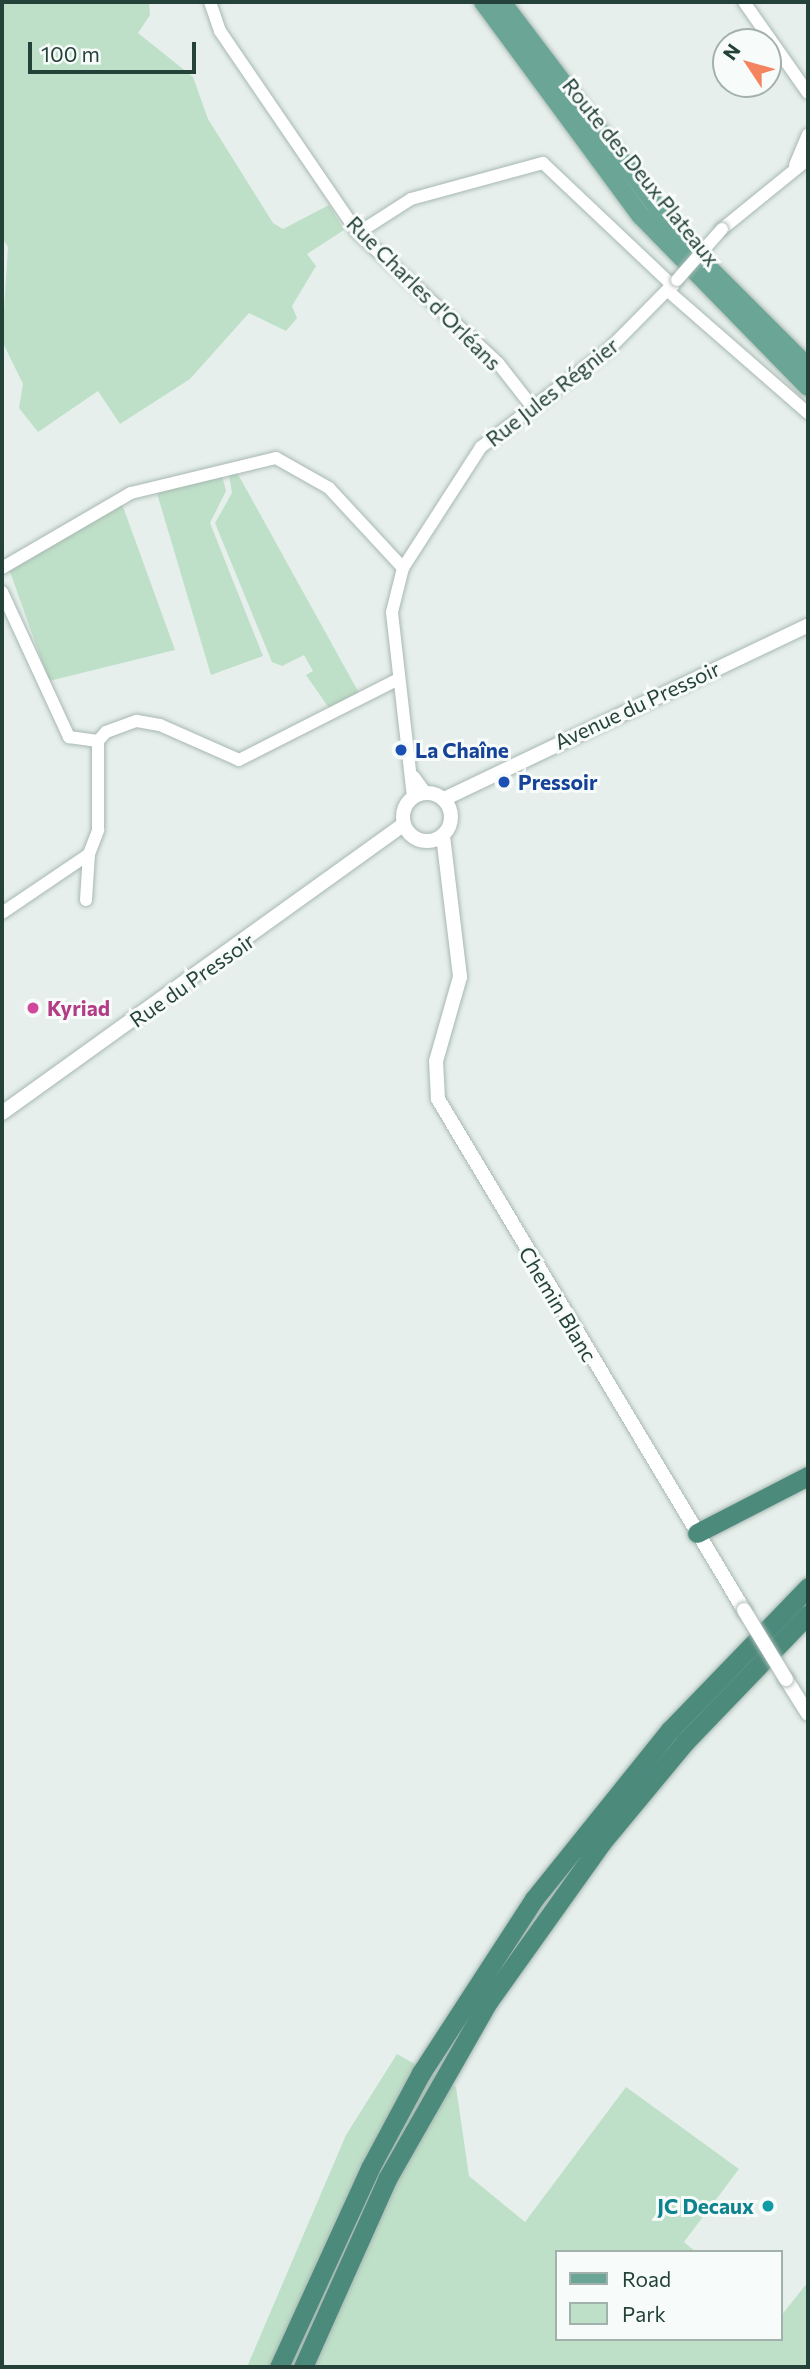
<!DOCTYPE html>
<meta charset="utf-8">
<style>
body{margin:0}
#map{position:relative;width:810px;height:2369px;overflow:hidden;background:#e6efeb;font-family:Commissioner,sans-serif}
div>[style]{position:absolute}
.green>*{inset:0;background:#bfe0c8}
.roads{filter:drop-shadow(0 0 2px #a8b8b2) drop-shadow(0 0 2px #a8b8b2)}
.minor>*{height:12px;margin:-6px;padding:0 6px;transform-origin:6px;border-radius:6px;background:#fff}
.tertiary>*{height:14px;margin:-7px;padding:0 7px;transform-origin:7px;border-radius:7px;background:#fff}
.tertiary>.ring{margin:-7px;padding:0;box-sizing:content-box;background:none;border:14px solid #fff;border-radius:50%}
.primary>*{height:18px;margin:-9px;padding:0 9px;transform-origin:9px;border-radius:9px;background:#6aa596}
.trunk>*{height:19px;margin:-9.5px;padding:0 9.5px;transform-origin:9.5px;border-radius:9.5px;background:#4c8a7c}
.bridges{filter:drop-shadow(0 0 2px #a8b8b2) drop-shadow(0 0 2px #a8b8b2)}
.minor-bridge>*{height:12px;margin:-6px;padding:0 6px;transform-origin:6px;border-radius:6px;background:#fff}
.tertiary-bridge>*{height:14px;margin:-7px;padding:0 7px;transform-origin:7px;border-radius:7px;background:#fff}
.dots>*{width:19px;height:19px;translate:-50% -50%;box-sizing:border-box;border:4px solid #f7fbf9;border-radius:50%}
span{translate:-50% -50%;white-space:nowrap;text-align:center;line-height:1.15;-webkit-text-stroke:6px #f7fbf9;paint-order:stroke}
.street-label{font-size:21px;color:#24423a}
.transit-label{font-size:21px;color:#164399;font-weight:700}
.left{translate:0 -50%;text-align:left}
.hotel-label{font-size:21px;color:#b23c85;font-weight:700}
.culture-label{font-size:21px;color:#0d838f;font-weight:700}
.right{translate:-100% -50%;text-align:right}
.frame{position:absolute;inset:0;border:4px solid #24423a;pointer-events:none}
.legend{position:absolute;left:555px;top:2250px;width:228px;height:91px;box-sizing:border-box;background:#f7fbf9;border:2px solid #a3b1ad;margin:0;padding:9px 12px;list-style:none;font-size:21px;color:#24423a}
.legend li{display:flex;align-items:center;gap:14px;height:35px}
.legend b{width:35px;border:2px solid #a3b1ad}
.north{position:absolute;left:712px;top:28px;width:70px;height:70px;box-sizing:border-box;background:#f7fbf9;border:2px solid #a3b1ad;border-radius:50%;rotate:306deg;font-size:19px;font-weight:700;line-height:28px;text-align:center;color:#24423a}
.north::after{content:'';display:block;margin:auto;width:24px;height:32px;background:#f4845f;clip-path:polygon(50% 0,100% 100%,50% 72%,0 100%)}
.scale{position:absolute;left:28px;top:42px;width:168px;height:32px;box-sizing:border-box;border:4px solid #24423a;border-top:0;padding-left:9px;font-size:21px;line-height:24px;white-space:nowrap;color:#24423a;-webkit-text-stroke:5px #f7fbf9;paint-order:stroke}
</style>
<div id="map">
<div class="green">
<i style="clip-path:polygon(2px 2px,149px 2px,150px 15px,138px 33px,193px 77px,208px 119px,273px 223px,283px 229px,329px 205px,344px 230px,307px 254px,316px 266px,292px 306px,297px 318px,286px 331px,249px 313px,190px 379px,120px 424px,98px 391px,38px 432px,19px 408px,23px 384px,2px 341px,8px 247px,2px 238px)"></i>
<i style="clip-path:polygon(234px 467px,359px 693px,329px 708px,306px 675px,313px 671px,304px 655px,282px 666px,272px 662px,215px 523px,232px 493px,228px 469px)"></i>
<i style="clip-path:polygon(221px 472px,226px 491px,210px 523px,263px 656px,211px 675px,156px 490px)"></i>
<i style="clip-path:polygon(122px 504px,175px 650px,49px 681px,9px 569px)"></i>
<i style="clip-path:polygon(397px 2054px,456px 2087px,469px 2176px,525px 2222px,626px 2087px,739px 2169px,684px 2242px,696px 2252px,556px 2252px,556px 2339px,780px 2339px,780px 2317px,808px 2282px,808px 2367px,247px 2367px,346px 2135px)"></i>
</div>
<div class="roads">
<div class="minor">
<i style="left:210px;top:2px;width:31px;rotate:71deg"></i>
<i style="left:220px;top:31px;width:245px;rotate:55.7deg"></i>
<i style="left:358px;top:233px;width:191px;rotate:42.9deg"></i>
<i style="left:498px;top:363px;width:52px;rotate:52deg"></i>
<i style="left:744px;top:2px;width:111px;rotate:54.9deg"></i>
<i style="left:795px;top:165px;width:33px;rotate:-67deg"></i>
<i style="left:722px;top:229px;width:111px;rotate:-39.1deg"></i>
<i style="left:358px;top:233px;width:63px;rotate:-32.7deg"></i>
<i style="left:411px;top:199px;width:137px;rotate:-15.3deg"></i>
<i style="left:543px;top:163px;width:179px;rotate:43.4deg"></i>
<i style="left:668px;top:291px;width:186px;rotate:41.1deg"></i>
<i style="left:2px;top:568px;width:149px;rotate:-30.2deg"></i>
<i style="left:131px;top:493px;width:149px;rotate:-13.6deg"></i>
<i style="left:276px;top:458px;width:61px;rotate:29.5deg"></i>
<i style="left:329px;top:488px;width:109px;rotate:47.2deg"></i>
<i style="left:2px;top:592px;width:160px;rotate:65.2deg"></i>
<i style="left:69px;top:737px;width:29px;rotate:8deg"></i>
<i style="left:414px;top:777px;width:19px;rotate:54deg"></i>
<i style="left:413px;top:797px;width:186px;rotate:-96.5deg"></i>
<i style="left:392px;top:612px;width:45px;rotate:-76deg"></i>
<i style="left:403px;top:568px;width:144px;rotate:-57.2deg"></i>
<i style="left:481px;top:447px;width:161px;rotate:-37.4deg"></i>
<i style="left:609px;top:349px;width:97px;rotate:-45.4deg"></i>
<i style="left:86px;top:900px;width:46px;rotate:-86.3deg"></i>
<i style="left:2px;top:913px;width:105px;rotate:-34.1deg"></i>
<i style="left:89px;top:854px;width:26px;rotate:-69deg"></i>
<i style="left:98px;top:830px;width:89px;rotate:-90deg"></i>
<i style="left:98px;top:741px;width:12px;rotate:-48deg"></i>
<i style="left:106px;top:732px;width:33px;rotate:-20deg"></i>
<i style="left:137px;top:721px;width:23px;rotate:10deg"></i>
<i style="left:160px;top:725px;width:86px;rotate:23.9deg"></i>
<i style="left:239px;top:760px;width:177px;rotate:-26.9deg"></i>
</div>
<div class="tertiary">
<i class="ring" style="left:403px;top:793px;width:34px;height:34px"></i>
<i style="left:444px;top:799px;width:403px;rotate:-25.5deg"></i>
<i style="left:443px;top:836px;width:142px;rotate:83.1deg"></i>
<i style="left:460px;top:977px;width:87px;rotate:105.9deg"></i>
<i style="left:436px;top:1061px;width:38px;rotate:87deg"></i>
<i style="left:438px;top:1099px;width:596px;rotate:59.09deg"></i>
<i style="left:2px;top:1113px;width:494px;rotate:-35.7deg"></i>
<i style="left:786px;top:1679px;width:41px;rotate:57.8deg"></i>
</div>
<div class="primary">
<i style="left:483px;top:2px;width:266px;rotate:53.6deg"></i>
<i style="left:641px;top:216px;width:239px;rotate:45.7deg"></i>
<i style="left:502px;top:2px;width:303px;rotate:52.9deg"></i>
<i style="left:685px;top:244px;width:174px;rotate:45deg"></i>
</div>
<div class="trunk">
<i style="left:697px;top:1533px;width:125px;rotate:-27.2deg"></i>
<i style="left:279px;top:2367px;width:219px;rotate:-65.4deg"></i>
<i style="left:370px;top:2168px;width:108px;rotate:-61.8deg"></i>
<i style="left:421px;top:2073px;width:207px;rotate:-57deg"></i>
<i style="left:534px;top:1899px;width:217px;rotate:-51.2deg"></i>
<i style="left:670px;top:1730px;width:199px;rotate:-46deg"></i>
<i style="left:303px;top:2367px;width:206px;rotate:-65.9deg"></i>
<i style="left:387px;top:2179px;width:204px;rotate:-60.3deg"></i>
<i style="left:488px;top:2002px;width:196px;rotate:-54.5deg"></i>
<i style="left:602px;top:1842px;width:130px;rotate:-50.3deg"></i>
<i style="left:685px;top:1742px;width:178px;rotate:-46.1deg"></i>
</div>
</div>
<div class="bridges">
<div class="minor-bridge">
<i style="left:677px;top:280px;width:68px;rotate:-48.6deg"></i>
</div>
<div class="tertiary-bridge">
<i style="left:744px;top:1610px;width:81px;rotate:58.7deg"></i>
</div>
</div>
<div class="dots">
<i style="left:401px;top:750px;background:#1a4fb4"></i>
<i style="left:504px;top:782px;background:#1a4fb4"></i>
<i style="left:33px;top:1008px;background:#d1479c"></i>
<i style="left:768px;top:2206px;background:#0f9aa8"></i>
</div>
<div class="street-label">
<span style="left:641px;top:172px;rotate:51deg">Route des Deux Plateaux</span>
<span style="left:424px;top:293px;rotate:45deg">Rue Charles d'Orléans</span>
<span style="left:552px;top:392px;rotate:-38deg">Rue Jules Régnier</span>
<span style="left:637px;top:705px;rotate:-25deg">Avenue du Pressoir</span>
<span style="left:192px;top:980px;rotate:-35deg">Rue du Pressoir</span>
<span style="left:558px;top:1304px;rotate:59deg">Chemin Blanc</span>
</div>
<div class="transit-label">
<span class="left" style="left:415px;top:750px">La Chaîne</span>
<span class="left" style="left:518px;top:782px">Pressoir</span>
</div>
<div class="hotel-label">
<span class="left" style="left:47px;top:1008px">Kyriad</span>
</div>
<div class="culture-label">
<span class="right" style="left:754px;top:2206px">JC Decaux</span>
</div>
<div class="frame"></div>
<ul class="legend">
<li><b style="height:9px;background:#6aa596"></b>Road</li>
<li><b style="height:19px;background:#bfe0c8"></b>Park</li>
</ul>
<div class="north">N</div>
<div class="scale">100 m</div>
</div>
